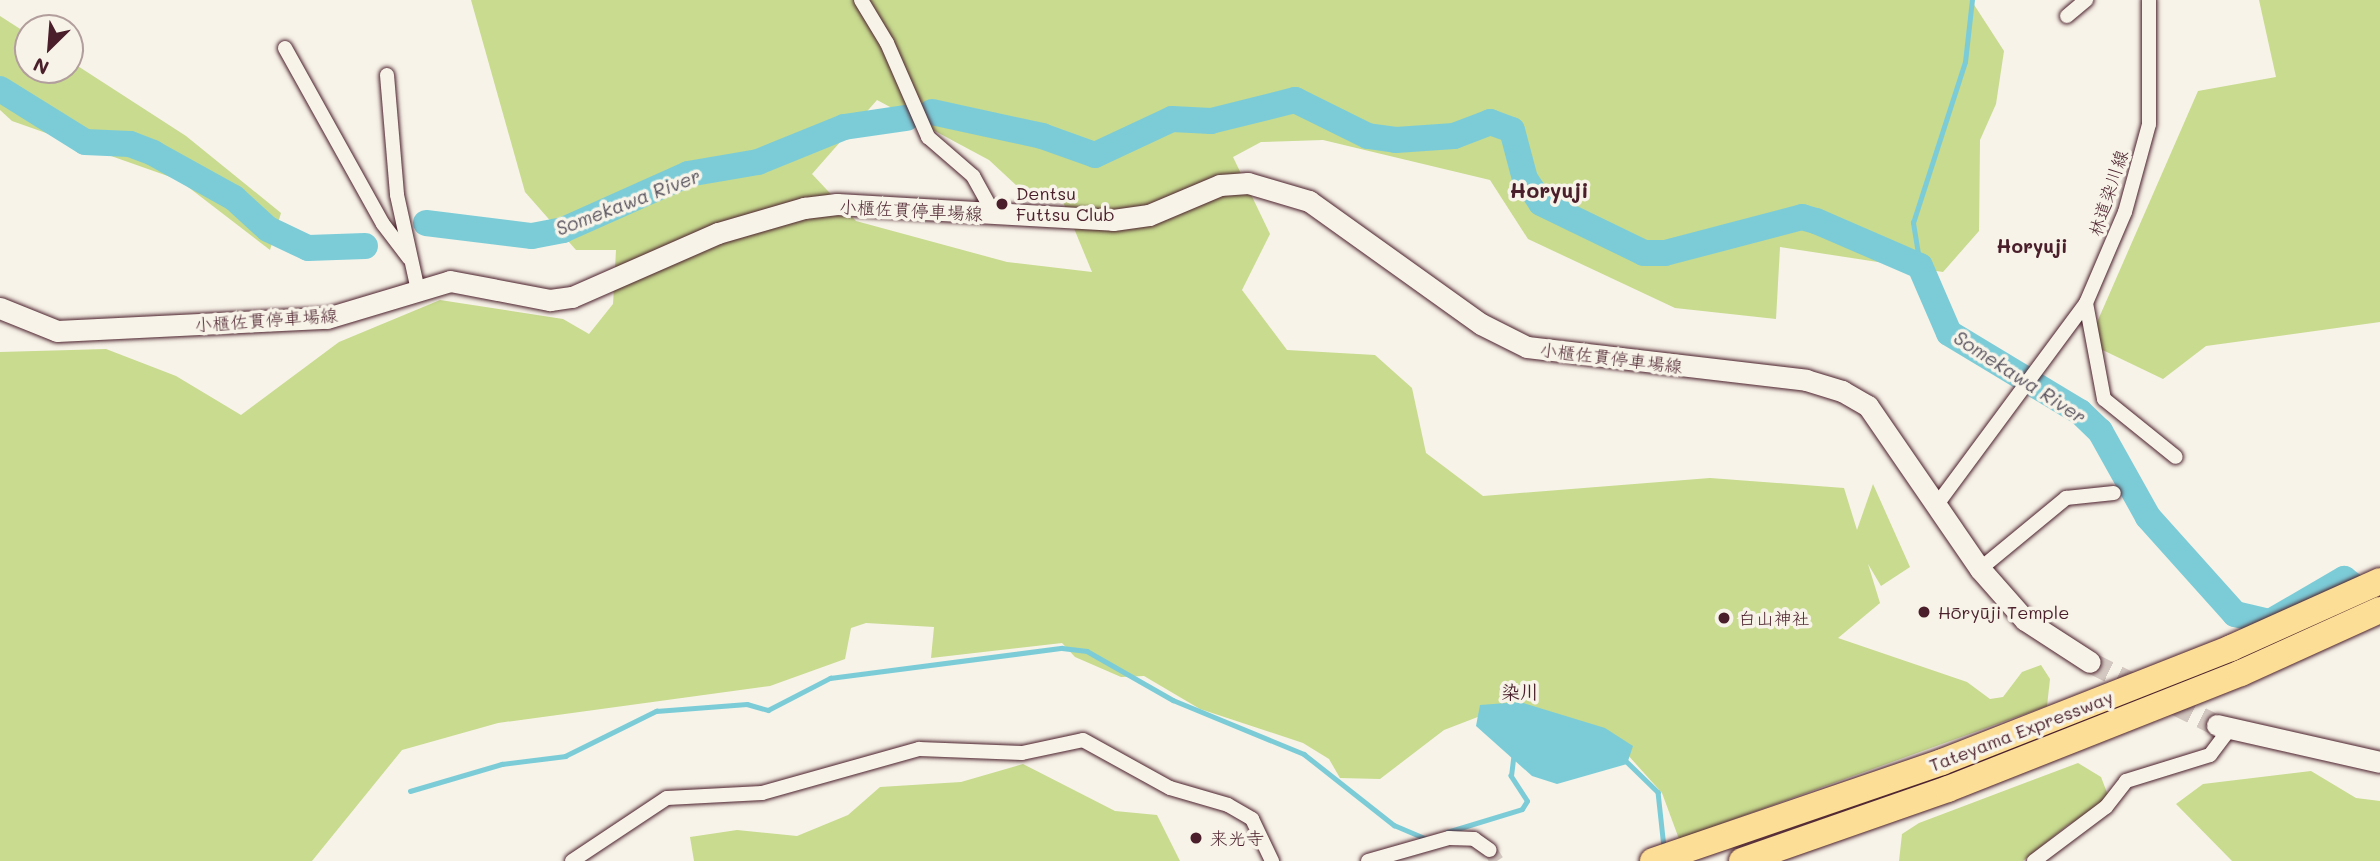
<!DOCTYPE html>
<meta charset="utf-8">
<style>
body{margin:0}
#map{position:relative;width:2380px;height:861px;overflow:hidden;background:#f7f3e8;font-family:Mali,"Klee One",sans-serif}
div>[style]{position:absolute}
.green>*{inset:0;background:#c8db8f}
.water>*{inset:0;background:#7cccd8}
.stream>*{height:4.5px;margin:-2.25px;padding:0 2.25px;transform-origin:2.25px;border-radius:2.25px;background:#7cccd8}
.river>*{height:26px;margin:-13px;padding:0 13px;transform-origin:13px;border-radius:13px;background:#7cccd8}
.minor-tunnel>*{height:14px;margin-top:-7px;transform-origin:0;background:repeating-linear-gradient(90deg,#d4c9c2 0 14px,transparent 0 21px)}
.secondary-tunnel>*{height:21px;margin-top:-10.5px;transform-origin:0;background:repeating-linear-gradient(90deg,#d4c9c2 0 21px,transparent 0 31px)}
.roads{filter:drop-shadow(0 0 2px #4a1f2b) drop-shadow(0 0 2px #4a1f2b)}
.minor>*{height:14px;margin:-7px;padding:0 7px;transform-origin:7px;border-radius:7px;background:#f7f3e8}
.secondary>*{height:21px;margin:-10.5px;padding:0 10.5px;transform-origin:10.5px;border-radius:10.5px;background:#f7f3e8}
.motorway>*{height:26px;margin:-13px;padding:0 13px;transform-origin:13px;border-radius:13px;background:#fdde96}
.dots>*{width:19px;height:19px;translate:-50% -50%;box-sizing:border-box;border:4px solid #f7f3e8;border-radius:50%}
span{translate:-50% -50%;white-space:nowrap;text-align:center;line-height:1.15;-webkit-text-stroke:7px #f7f3e8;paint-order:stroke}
.street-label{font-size:18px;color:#4a1f2b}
.poi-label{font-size:18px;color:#4a1f2b}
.left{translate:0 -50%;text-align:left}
.water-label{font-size:19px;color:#59535f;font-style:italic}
.neighbourhood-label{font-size:19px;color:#4a1f2b;font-weight:700}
.quarter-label{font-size:21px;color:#4a1f2b;font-weight:700}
.north{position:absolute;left:14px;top:14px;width:70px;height:70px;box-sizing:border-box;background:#f7f3e8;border:2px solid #b29e9c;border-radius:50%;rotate:205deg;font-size:19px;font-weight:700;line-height:28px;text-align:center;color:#4a1f2b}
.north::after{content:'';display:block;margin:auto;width:24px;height:32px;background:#4a1f2b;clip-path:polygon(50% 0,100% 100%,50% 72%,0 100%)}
</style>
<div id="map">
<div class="green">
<i style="clip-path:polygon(evenodd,471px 0,1971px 0,2004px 51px,1996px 104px,1980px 140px,1979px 231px,1943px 272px,1780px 247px,1776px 319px,1675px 308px,1528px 239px,1490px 180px,1323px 140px,1261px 142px,1233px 157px,1270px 234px,1242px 290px,1287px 350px,1375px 355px,1412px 388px,1426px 453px,1483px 496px,1710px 478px,1844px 488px,1857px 530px,1873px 484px,1910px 567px,1881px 586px,1868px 564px,1880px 603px,1838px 638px,1967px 682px,1990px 699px,2003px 697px,2022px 672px,2041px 665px,2050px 679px,2047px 706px,1679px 839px,1662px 793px,1618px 744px,1488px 713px,1444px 730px,1380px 779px,1340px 778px,1329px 759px,1303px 743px,1200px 709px,1144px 676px,1121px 677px,1075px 657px,1062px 643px,931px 658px,934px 627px,866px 623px,851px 628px,845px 659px,770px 686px,498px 723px,402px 750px,312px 861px,0 861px,0 352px,106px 349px,176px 376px,241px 415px,339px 342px,440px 300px,563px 319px,589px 334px,613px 304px,616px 250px,576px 250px,525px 192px,471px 0,877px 100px,989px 160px,1017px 186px,1061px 197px,1092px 272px,1007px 262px,856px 221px,812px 174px,877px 100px)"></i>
<i style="clip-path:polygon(2259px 0,2380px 0,2380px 322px,2206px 346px,2163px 379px,2088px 343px,2198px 91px,2276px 77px)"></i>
<i style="clip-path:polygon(0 16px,28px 34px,28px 70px,70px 70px,70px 61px,186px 136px,281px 213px,270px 250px,179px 180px,12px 121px,0 110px)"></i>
<i style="clip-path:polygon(2078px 763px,2101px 777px,2111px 803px,2068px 825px,2023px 861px,1899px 861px,1902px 834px,1919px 823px)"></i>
<i style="clip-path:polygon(1023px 764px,1115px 811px,1157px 815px,1180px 861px,694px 861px,690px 837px,737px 830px,797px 836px,848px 815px,880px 787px,961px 782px)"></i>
<i style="clip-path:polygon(2311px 771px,2356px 798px,2380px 801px,2380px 861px,2232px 861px,2176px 804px,2203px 784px)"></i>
</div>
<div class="water">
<i style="clip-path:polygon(1520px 702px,1605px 728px,1633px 746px,1627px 764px,1557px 784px,1532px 776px,1476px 726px,1480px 705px)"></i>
</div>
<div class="stream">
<i style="left:1920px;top:266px;width:44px;rotate:-99.2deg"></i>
<i style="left:1913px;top:223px;width:169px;rotate:-72.1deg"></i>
<i style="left:1965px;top:62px;width:62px;rotate:-83.6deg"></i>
<i style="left:1623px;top:758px;width:49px;rotate:44.2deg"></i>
<i style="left:1658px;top:792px;width:55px;rotate:83.8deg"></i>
<i style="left:410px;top:791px;width:96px;rotate:-16.4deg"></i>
<i style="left:502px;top:764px;width:64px;rotate:-7.2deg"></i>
<i style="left:565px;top:756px;width:102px;rotate:-26.3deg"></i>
<i style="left:656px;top:711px;width:91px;rotate:-4.4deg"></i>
<i style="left:747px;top:704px;width:22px;rotate:16deg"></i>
<i style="left:768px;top:710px;width:70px;rotate:-27.3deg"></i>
<i style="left:830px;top:678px;width:234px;rotate:-7.4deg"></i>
<i style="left:1062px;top:648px;width:25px;rotate:7deg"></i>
<i style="left:1087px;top:651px;width:99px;rotate:29.7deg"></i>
<i style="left:1173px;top:700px;width:142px;rotate:22.4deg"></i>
<i style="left:1304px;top:754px;width:115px;rotate:38.3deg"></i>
<i style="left:1394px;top:825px;width:34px;rotate:23deg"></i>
<i style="left:1447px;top:832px;width:78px;rotate:-17deg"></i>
<i style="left:1522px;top:809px;width:9px;rotate:-58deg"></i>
<i style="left:1527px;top:801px;width:30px;rotate:-123deg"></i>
<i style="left:1511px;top:776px;width:23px;rotate:-83deg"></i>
</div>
<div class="river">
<i style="left:0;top:89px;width:100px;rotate:31.9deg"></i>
<i style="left:85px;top:142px;width:45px;rotate:2.5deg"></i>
<i style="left:130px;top:144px;width:25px;rotate:21deg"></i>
<i style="left:153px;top:153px;width:93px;rotate:29.1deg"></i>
<i style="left:234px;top:198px;width:46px;rotate:42.4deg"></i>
<i style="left:268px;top:229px;width:44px;rotate:25.4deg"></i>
<i style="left:308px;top:248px;width:57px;rotate:-2deg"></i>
<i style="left:932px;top:112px;width:113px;rotate:12.3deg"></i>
<i style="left:1042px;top:136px;width:56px;rotate:19.7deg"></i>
<i style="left:1095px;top:155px;width:85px;rotate:-25.1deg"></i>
<i style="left:1172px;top:119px;width:39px;rotate:3deg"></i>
<i style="left:1211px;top:121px;width:87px;rotate:-14deg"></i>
<i style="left:1295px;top:100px;width:81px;rotate:26.3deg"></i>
<i style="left:1368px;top:136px;width:28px;rotate:8deg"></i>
<i style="left:1396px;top:140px;width:58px;rotate:-3.9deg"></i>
<i style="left:1454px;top:136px;width:39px;rotate:-21deg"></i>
<i style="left:1490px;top:122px;width:23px;rotate:20deg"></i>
<i style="left:1512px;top:130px;width:51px;rotate:75.1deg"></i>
<i style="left:1525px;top:179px;width:29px;rotate:56deg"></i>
<i style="left:1541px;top:203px;width:114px;rotate:25.9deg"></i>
<i style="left:1644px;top:253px;width:21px"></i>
<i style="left:1665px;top:253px;width:142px;rotate:-14.7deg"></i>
<i style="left:1802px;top:217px;width:15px;rotate:16deg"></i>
<i style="left:1816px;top:221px;width:113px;rotate:23.4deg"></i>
<i style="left:1920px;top:266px;width:73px;rotate:66.6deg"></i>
<i style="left:1949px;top:333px;width:153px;rotate:31.1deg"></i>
<i style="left:2080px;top:412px;width:28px;rotate:44deg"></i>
<i style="left:2100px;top:431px;width:98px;rotate:60.8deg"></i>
<i style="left:2148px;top:517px;width:130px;rotate:48.1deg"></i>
<i style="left:2235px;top:614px;width:36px;rotate:13deg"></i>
<i style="left:2270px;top:622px;width:86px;rotate:-30.2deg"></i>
<i style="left:2344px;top:579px;width:39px;rotate:37deg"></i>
<i style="left:426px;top:223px;width:107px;rotate:7deg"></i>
<i style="left:532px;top:236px;width:32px;rotate:-11deg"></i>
<i style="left:563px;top:230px;width:137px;rotate:-24.1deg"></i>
<i style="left:688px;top:174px;width:71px;rotate:-9.7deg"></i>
<i style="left:758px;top:162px;width:93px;rotate:-22.1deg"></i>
<i style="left:844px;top:127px;width:63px;rotate:-8.3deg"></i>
</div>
<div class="minor-tunnel">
<i style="left:1490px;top:850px;width:13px;rotate:58deg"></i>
</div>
<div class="secondary-tunnel">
<i style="left:2090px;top:662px;width:142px;rotate:26.4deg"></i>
</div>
<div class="roads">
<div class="minor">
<i style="left:861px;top:0;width:50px;rotate:58.8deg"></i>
<i style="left:887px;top:43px;width:103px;rotate:66.4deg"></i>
<i style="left:928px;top:137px;width:60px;rotate:40.9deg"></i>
<i style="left:973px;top:176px;width:43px;rotate:61.1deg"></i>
<i style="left:2067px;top:16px;width:25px;rotate:-40deg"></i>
<i style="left:285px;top:48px;width:201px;rotate:60.9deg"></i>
<i style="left:383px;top:224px;width:43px;rotate:52.6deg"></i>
<i style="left:387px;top:75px;width:120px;rotate:85.2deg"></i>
<i style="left:397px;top:195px;width:93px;rotate:77.6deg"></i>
<i style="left:2086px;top:303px;width:98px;rotate:79.4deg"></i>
<i style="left:2104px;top:399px;width:92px;rotate:38.9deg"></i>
<i style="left:1938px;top:503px;width:249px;rotate:-53.5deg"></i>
<i style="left:2086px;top:303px;width:99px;rotate:-66.8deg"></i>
<i style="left:2125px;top:212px;width:91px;rotate:-74.7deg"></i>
<i style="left:2149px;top:124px;width:124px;rotate:-90deg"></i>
<i style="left:1980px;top:569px;width:112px;rotate:-39.5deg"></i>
<i style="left:2066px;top:498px;width:48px;rotate:-5.9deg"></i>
<i style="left:572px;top:861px;width:114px;rotate:-33.6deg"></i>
<i style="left:667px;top:798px;width:95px;rotate:-3deg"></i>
<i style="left:762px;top:793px;width:163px;rotate:-15.7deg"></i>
<i style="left:919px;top:749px;width:103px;rotate:2.2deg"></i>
<i style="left:1022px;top:753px;width:62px;rotate:-12deg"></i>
<i style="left:1083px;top:740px;width:99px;rotate:28.9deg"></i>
<i style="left:1170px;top:788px;width:60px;rotate:16.3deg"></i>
<i style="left:1228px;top:805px;width:28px;rotate:30deg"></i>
<i style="left:1252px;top:819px;width:47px;rotate:64.5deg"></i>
<i style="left:1368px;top:861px;width:84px;rotate:-15.9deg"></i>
<i style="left:1449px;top:838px;width:25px;rotate:2deg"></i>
<i style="left:1474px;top:839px;width:19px;rotate:35deg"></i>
<i style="left:2034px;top:861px;width:90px;rotate:-36.9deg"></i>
<i style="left:2106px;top:807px;width:33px;rotate:-52deg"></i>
<i style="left:2126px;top:781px;width:88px;rotate:-17.2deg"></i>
<i style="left:2210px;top:755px;width:31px;rotate:-53deg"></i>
</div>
<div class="secondary">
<i style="left:0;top:308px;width:61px;rotate:22deg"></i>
<i style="left:57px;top:331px;width:270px;rotate:-2.8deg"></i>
<i style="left:327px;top:318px;width:128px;rotate:-16.7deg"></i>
<i style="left:450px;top:281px;width:102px;rotate:10.8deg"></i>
<i style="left:550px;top:300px;width:22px;rotate:-8deg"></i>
<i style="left:572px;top:297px;width:159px;rotate:-23.7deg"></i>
<i style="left:718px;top:233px;width:90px;rotate:-16.2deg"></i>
<i style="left:804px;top:208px;width:33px;rotate:-7deg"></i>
<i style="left:837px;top:204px;width:276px;rotate:3.3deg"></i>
<i style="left:1113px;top:220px;width:36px;rotate:-8deg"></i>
<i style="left:1149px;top:215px;width:77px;rotate:-22.9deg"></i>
<i style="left:1220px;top:185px;width:28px;rotate:-4deg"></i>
<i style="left:1248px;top:183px;width:64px;rotate:16.4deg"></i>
<i style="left:1309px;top:201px;width:211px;rotate:35.6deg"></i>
<i style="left:1481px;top:324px;width:51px;rotate:26.6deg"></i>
<i style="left:1527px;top:347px;width:281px;rotate:6.7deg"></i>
<i style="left:1806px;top:380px;width:38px;rotate:17deg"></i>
<i style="left:1842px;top:391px;width:30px;rotate:30deg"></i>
<i style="left:1868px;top:406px;width:198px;rotate:55.5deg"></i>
<i style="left:1980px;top:569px;width:68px;rotate:48.6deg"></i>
<i style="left:2025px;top:620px;width:77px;rotate:32.9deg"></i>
<i style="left:2217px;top:725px;width:167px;rotate:12.8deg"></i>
</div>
<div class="motorway">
<i style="left:1653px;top:861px;width:305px;rotate:-18.9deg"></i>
<i style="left:1942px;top:762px;width:311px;rotate:-21.5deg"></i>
<i style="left:2231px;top:648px;width:163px;rotate:-24.2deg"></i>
<i style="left:1742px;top:861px;width:218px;rotate:-19.3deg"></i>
<i style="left:1948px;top:789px;width:315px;rotate:-21.6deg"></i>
<i style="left:2241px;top:673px;width:153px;rotate:-24.4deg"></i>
</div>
</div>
<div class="dots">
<i style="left:1002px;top:204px;background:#4a1f2b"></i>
<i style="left:1924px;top:612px;background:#4a1f2b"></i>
<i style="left:1724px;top:618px;background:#4a1f2b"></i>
<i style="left:1196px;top:838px;background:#4a1f2b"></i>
</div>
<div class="street-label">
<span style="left:2108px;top:193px;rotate:-72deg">林道染川線</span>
<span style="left:911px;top:210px;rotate:3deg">小櫃佐貫停車場線</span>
<span style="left:266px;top:320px;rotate:-4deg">小櫃佐貫停車場線</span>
<span style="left:1611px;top:358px;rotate:7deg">小櫃佐貫停車場線</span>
<span style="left:2021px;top:731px;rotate:-21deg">Tateyama Expressway</span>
</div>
<div class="poi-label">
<span class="left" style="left:1016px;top:204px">Dentsu<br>Futtsu Club</span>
<span class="left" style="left:1938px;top:612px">Hōryūji Temple</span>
<span class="left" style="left:1738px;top:618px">白山神社</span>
<span class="left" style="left:1210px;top:838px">来光寺</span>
</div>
<div class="water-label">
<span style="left:628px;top:202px;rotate:-21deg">Somekawa River</span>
<span style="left:2020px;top:377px;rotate:33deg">Somekawa River</span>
</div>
<div class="neighbourhood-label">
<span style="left:2032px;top:246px">Horyuji</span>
<span style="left:1520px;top:692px">染川</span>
</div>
<div class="quarter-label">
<span style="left:1549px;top:190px">Horyuji</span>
</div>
<div class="north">N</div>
</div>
